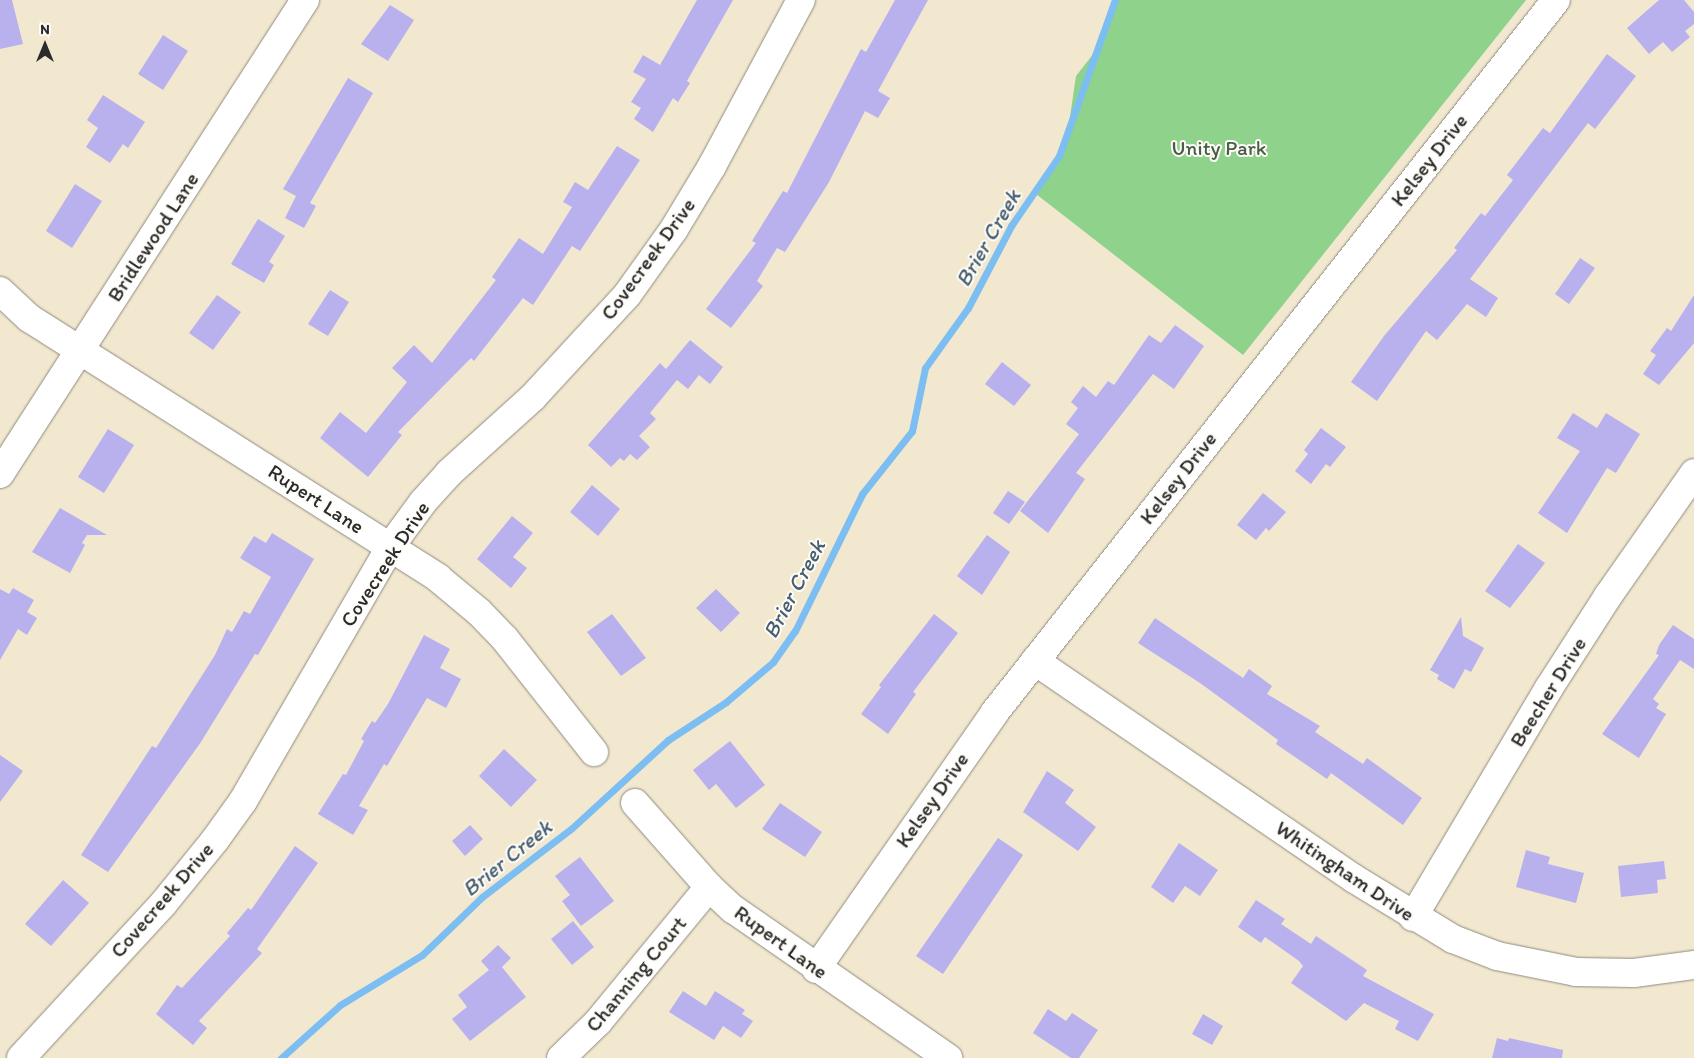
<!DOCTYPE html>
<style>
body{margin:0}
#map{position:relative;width:1694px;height:1058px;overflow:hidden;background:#f2e8d0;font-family:Itim,sans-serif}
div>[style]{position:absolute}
.green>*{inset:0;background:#8ed28b}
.stream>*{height:7px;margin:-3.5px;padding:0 3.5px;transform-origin:3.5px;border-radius:3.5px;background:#7dbef2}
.building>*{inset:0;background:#b9b0ee}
.roads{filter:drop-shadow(0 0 1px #8e8a7e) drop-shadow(0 0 1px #8e8a7e)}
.minor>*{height:28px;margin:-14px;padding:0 14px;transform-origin:14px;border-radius:14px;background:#fff}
span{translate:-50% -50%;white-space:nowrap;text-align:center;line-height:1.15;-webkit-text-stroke:4px #fdfcf7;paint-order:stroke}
.park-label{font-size:21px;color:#495d48}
.street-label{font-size:21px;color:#2b2b2b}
.water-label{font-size:22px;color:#485e71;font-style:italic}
.north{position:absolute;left:20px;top:20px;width:50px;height:50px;-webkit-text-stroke:4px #fdfcf7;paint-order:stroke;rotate:0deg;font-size:14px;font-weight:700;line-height:20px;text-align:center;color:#2b2b2b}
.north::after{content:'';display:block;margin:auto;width:18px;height:22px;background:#2b2b2b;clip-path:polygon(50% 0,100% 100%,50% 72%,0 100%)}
</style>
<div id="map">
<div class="green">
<i style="clip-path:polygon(1115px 0,1526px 0,1243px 355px,1036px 194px,1058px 163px,1067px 137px,1076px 76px,1094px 53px)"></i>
</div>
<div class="stream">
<i style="left:281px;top:1058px;width:79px;rotate:-41.9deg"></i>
<i style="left:340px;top:1005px;width:96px;rotate:-31.4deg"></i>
<i style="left:422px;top:955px;width:83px;rotate:-44deg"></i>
<i style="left:482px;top:897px;width:113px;rotate:-37.5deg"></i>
<i style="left:572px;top:828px;width:130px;rotate:-42.5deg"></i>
<i style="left:668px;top:740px;width:69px;rotate:-33.2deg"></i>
<i style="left:726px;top:702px;width:62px;rotate:-40.4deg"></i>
<i style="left:773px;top:662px;width:38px;rotate:-55deg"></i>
<i style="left:795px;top:631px;width:153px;rotate:-63.9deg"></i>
<i style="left:862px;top:494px;width:80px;rotate:-51.6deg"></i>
<i style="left:912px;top:431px;width:64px;rotate:-78.3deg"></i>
<i style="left:925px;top:368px;width:74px;rotate:-54.4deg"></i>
<i style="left:968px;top:308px;width:93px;rotate:-62.3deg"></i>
<i style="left:1011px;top:226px;width:85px;rotate:-55.6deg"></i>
<i style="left:1059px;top:156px;width:166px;rotate:-70.3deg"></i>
</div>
<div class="building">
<i style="clip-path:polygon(0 0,12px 0,23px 44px,0 49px)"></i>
<i style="clip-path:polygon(697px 0,733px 0,687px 81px,690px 83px,678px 102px,673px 98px,653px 132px,634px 119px,641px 108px,631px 102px,646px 79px,633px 72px,643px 55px,660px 65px)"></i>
<i style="clip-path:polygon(895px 0,928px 0,878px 91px,890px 98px,878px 118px,865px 111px,829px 182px,785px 252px,777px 248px,757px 281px,763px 286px,731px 328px,706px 309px,756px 243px,752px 241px,783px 191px,787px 193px,861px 49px,866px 52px)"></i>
<i style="clip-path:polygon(1659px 0,1684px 0,1694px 12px,1694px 24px,1685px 31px,1690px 37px,1672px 52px,1663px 42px,1649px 54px,1627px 28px)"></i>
<i style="clip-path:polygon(390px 5px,414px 20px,388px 61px,361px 44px)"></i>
<i style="clip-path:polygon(163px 35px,188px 51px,163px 90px,138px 74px)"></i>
<i style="clip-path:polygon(1607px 54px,1636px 76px,1595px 129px,1588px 123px,1470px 279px,1498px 298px,1486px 317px,1467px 304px,1437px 340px,1426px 331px,1377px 401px,1351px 382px,1384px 336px,1457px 250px,1454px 248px,1481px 213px,1485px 216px,1513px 180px,1507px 175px,1543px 128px,1550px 133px)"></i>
<i style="clip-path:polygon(348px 78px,373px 93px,310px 203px,316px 206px,304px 228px,285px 218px,296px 196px,283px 189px)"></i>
<i style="clip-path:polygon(103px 95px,145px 122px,128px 148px,123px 144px,110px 163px,86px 147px,98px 128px,87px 120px)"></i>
<i style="clip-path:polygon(617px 146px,640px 160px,580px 251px,572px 246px,533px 305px,523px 298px,474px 361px,471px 358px,398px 432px,402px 435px,368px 477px,320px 438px,340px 412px,366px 433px,407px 382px,392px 368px,414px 345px,432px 363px,496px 280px,492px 277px,519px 238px,543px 254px,572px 207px,563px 202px,575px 182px,588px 190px)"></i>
<i style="clip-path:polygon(75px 184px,102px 201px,72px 248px,46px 231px)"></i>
<i style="clip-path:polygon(258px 219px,285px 236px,269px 262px,274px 265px,264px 283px,231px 264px)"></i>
<i style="clip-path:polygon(1580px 258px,1595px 268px,1569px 304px,1555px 294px)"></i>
<i style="clip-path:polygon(330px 290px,349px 302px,328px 336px,308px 324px)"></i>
<i style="clip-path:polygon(217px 295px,241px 312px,213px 350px,189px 333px)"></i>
<i style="clip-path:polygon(1694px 295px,1694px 343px,1659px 385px,1643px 374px,1656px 355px,1650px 351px,1667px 328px,1671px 331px)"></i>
<i style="clip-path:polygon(1175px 325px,1204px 346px,1174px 389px,1153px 374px,1076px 473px,1085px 479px,1048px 533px,1020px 511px,1079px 434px,1066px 424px,1078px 408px,1071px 402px,1083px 386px,1096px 397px,1108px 381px,1114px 385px,1149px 335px,1161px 343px)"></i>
<i style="clip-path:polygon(690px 340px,723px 367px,710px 384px,699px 375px,688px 389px,677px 380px,650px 413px,656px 419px,639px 436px,650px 447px,637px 460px,630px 454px,624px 461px,620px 458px,611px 467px,588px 445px,660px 363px,666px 369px)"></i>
<i style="clip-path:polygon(1002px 362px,1031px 385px,1014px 406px,985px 384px)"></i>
<i style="clip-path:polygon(1573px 413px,1597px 428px,1606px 413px,1640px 434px,1616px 473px,1607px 468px,1567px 533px,1538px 513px,1580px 451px,1557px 438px)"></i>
<i style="clip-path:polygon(1321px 428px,1346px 447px,1330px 467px,1326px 464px,1311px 484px,1295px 471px,1308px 454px,1304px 450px)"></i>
<i style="clip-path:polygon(108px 429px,134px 445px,104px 493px,78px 477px)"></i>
<i style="clip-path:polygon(592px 485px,620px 509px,598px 536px,570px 512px)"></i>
<i style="clip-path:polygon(1008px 491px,1025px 502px,1009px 524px,993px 513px)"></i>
<i style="clip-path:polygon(1263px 493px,1286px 512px,1269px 531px,1266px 528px,1256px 540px,1237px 525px)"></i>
<i style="clip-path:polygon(60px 508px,107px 535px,87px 535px,82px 543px,85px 545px,70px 573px,32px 552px)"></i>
<i style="clip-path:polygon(512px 516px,533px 533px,513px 557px,527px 568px,511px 588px,477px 559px)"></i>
<i style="clip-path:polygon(272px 533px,314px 559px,258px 655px,255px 654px,201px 742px,108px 872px,81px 855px,152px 746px,156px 748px,215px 655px,227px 629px,232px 632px,244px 611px,250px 614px,271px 577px,240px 558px,254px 536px,266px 543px)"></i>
<i style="clip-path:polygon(987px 535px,1010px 552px,982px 595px,957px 576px)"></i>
<i style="clip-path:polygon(1518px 544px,1545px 563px,1510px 608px,1485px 591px)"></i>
<i style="clip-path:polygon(13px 588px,34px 600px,27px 612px,37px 618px,27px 635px,18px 629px,0 660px,0 589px,9px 594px)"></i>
<i style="clip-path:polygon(716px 589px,740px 613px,721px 632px,696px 608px)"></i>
<i style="clip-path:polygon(612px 614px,646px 658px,621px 676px,587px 632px)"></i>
<i style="clip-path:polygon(934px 614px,958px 633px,913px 692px,916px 694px,888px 734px,861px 714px,881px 687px,879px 685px)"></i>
<i style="clip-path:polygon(1461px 617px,1463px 636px,1484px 648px,1471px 672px,1465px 669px,1454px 689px,1437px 679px,1439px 675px,1430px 670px)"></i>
<i style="clip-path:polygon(1155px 618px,1243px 678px,1249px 669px,1272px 686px,1267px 694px,1320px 726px,1315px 732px,1363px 764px,1367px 758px,1422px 798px,1403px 825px,1331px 773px,1327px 779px,1276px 744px,1278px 740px,1200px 683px,1138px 643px)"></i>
<i style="clip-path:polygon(1673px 625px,1694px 639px,1694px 669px,1680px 660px,1653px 699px,1659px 704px,1656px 708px,1666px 714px,1639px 758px,1602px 734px,1659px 655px,1656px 654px,1659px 645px)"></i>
<i style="clip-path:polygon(424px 635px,450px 649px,440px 668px,461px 679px,446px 708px,427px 698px,387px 766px,384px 764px,359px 806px,368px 810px,353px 835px,318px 814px,343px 774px,346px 775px,364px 741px,361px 739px,372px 721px,375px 723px,388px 704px)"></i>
<i style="clip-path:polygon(730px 741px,765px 785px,736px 808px,716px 784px,709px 790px,693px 770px)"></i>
<i style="clip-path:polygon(504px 749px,537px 780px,511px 807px,479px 776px)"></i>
<i style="clip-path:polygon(0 755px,23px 771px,0 802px)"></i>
<i style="clip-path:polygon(1047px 771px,1074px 790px,1065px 803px,1096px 827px,1078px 851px,1023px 812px)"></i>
<i style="clip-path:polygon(780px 803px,822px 832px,805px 857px,762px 829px)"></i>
<i style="clip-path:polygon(470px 825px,483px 839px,465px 856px,452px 841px)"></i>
<i style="clip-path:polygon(998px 838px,1023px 855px,943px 974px,916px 956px)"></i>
<i style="clip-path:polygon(1179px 843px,1218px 870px,1200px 896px,1185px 886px,1173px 903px,1151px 887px)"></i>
<i style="clip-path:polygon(295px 846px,318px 863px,257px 949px,262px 953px,199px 1021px,207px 1028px,193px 1045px,156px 1014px,177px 985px,182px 988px,230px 936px,227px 933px,248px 908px,251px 910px)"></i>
<i style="clip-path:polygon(1526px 850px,1550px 857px,1548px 864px,1584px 873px,1576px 903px,1516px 887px)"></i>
<i style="clip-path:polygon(580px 857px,614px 901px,581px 926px,562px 901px,570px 895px,555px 876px)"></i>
<i style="clip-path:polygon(1664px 861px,1666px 879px,1657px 880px,1658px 893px,1621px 897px,1618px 866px)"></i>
<i style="clip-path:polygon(63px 880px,89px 903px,51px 946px,25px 924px)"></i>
<i style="clip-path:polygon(1256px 900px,1285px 919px,1281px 924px,1311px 944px,1316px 936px,1367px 970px,1363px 976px,1434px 1014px,1418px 1041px,1395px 1029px,1399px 1021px,1364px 1003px,1346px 1021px,1291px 983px,1303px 966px,1299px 961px,1265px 937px,1261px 943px,1238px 927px)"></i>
<i style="clip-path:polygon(573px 921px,594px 947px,572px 965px,551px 939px)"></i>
<i style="clip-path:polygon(498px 945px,511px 958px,502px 967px,526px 997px,470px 1041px,452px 1019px,467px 1007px,458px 995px,489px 970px,481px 961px)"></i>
<i style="clip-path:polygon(683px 991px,706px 1006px,715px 991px,745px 1010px,742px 1014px,753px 1021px,741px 1038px,723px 1026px,714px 1040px,669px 1012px)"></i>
<i style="clip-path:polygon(1048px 1009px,1066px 1021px,1072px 1013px,1098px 1030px,1079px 1058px,1071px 1058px,1033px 1033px)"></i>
<i style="clip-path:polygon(1203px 1014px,1223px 1026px,1212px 1045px,1192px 1034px)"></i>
<i style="clip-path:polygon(1497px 1038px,1508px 1041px,1509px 1038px,1563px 1050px,1562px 1058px,1492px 1058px)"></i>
</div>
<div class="roads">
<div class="minor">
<i style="left:0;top:291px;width:40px;rotate:43deg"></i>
<i style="left:29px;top:318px;width:485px;rotate:32.4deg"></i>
<i style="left:438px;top:578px;width:53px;rotate:39.7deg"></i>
<i style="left:479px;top:612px;width:37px;rotate:46deg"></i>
<i style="left:505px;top:639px;width:144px;rotate:51.8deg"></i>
<i style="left:0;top:474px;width:564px;rotate:-57.24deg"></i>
<i style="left:1035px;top:661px;width:385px;rotate:34.3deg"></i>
<i style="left:1353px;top:878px;width:117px;rotate:31.4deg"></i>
<i style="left:1453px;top:939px;width:47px;rotate:21.1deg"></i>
<i style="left:1497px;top:956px;width:81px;rotate:11.4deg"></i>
<i style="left:1576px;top:972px;width:58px;rotate:1deg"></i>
<i style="left:1634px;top:973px;width:61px;rotate:-7.6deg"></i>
<i style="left:635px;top:803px;width:112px;rotate:48.6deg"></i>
<i style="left:709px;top:887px;width:33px;rotate:43deg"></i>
<i style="left:733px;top:909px;width:262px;rotate:34.7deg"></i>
<i style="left:1413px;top:917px;width:266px;rotate:-59.3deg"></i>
<i style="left:1549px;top:688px;width:109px;rotate:-57.3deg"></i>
<i style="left:1608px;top:596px;width:150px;rotate:-55deg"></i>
<i style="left:816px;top:969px;width:313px;rotate:-55.1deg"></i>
<i style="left:995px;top:712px;width:906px;rotate:-51.76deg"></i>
<i style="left:21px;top:1058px;width:209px;rotate:-47.3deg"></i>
<i style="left:163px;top:904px;width:82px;rotate:-50.9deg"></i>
<i style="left:215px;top:840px;width:48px;rotate:-54.3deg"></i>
<i style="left:243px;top:801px;width:293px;rotate:-59.9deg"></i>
<i style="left:390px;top:547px;width:56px;rotate:-53.7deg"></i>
<i style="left:423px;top:502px;width:39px;rotate:-48deg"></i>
<i style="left:449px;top:473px;width:113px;rotate:-42.1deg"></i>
<i style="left:533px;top:397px;width:139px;rotate:-47.3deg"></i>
<i style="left:627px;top:295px;width:81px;rotate:-54.5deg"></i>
<i style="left:674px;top:229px;width:74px;rotate:-58.9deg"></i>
<i style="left:712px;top:166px;width:188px;rotate:-61.8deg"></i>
<i style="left:561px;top:1058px;width:52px;rotate:-44.2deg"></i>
<i style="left:598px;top:1022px;width:175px;rotate:-50.6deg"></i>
</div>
</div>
<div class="park-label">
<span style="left:1219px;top:148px">Unity Park</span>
</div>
<div class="street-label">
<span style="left:1429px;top:160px;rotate:-52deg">Kelsey Drive</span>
<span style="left:153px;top:237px;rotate:-57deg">Bridlewood Lane</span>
<span style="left:648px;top:259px;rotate:-54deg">Covecreek Drive</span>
<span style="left:1178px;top:478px;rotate:-52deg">Kelsey Drive</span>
<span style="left:316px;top:499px;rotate:33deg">Rupert Lane</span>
<span style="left:385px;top:564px;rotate:-57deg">Covecreek Drive</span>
<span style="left:1548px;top:692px;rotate:-58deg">Beecher Drive</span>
<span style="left:932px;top:800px;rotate:-55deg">Kelsey Drive</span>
<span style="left:1345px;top:871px;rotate:34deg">Whitingham Drive</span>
<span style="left:162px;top:900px;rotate:-49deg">Covecreek Drive</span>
<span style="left:781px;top:942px;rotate:36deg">Rupert Lane</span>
<span style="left:636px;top:974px;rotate:-50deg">Channing Court</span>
</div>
<div class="water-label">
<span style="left:988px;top:238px;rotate:-60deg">Brier Creek</span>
<span style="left:794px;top:589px;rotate:-62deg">Brier Creek</span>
<span style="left:507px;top:858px;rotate:-39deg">Brier Creek</span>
</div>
<div class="north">N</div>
</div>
